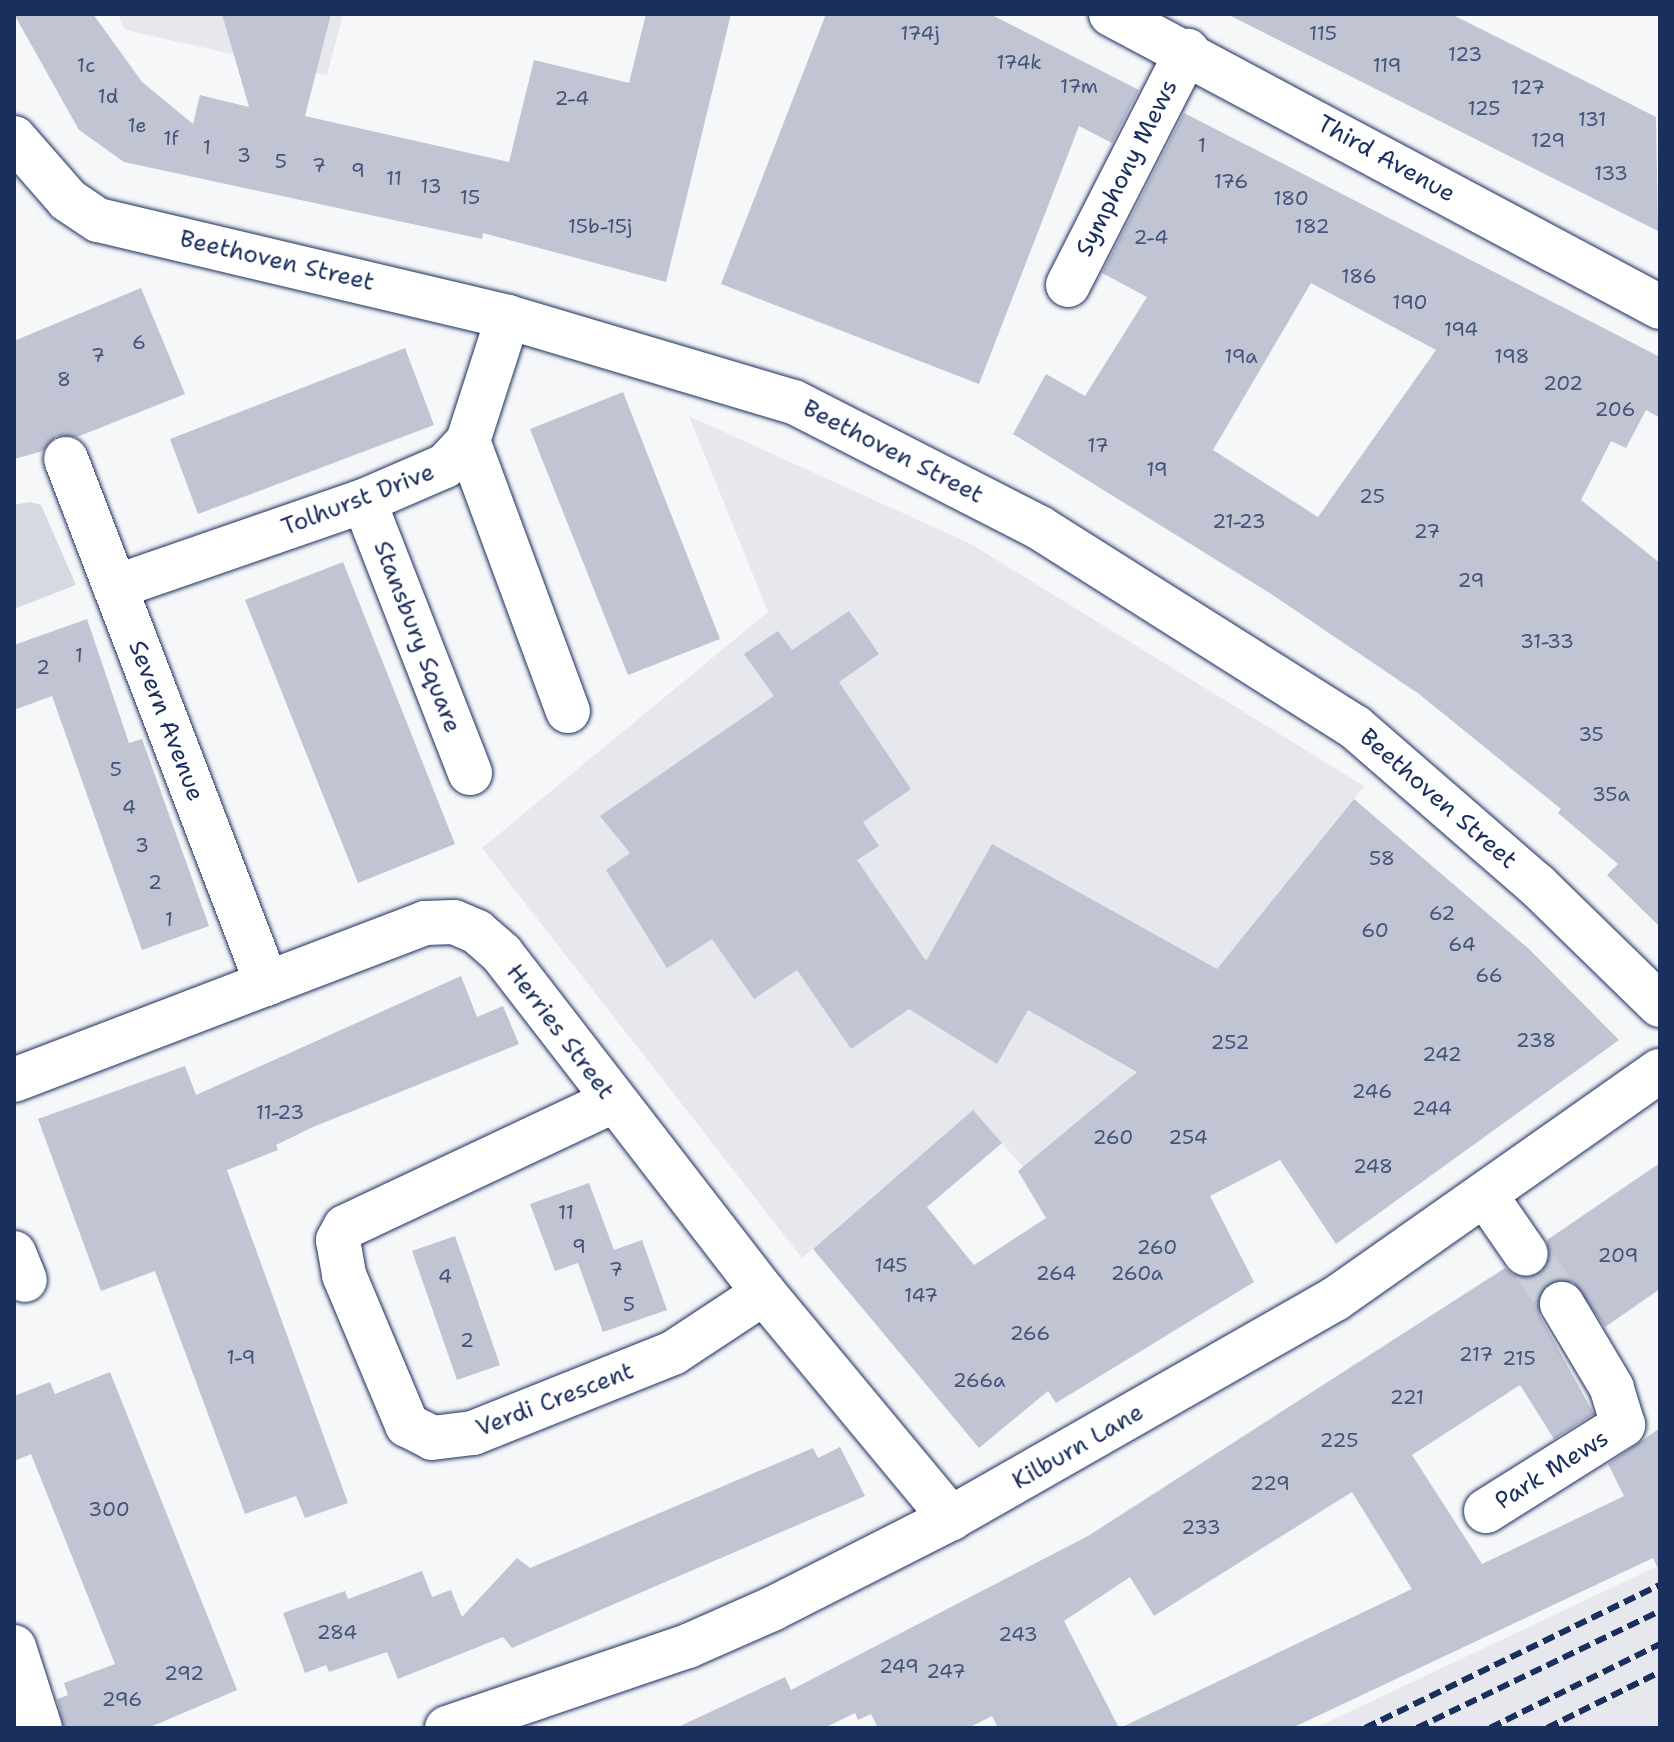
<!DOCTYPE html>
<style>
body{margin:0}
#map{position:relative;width:1674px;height:1742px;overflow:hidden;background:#f6f7f9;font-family:"Shantell Sans",sans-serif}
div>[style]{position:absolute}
.built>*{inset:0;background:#e6e8ee}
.green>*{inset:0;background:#d6d9e2}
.building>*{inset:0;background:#c0c4d3}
.street-tunnel>*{height:44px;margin-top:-22px;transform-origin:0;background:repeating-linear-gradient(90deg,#cacfda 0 44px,transparent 0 66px)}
.roads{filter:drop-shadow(0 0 2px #1b2f5e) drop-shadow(0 0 2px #1b2f5e)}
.street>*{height:44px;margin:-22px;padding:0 22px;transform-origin:22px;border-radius:22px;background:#fff}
.secondary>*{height:44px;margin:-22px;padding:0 22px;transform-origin:22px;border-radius:22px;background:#fff}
.rail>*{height:6px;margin-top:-3px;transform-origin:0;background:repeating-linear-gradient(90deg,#1b2f5e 0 12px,transparent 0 18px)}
span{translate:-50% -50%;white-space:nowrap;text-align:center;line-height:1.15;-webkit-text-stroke:6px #fff;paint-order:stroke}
.number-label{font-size:20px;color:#44547b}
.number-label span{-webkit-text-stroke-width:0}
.street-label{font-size:24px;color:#1b2f5e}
.frame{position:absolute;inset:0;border:16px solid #1b2f5e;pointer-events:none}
</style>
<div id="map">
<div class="built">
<i style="clip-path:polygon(118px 14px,343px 14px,327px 75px,125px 30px)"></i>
<i style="clip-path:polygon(689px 416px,971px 544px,1364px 786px,1132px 1076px,1023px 1167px,973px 1110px,802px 1258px,482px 848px,768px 612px)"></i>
<i style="clip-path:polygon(1660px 1565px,1660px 1728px,1315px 1728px)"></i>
</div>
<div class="green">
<i style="clip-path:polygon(30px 502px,41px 505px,76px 585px,14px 609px,14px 505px)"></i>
</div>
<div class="building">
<i style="clip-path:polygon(14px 14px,93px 14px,142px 82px,193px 124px,200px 95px,249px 107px,222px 14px,331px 14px,305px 116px,509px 162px,534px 60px,629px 83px,646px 14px,731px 14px,666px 282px,483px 233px,482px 239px,124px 162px,79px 130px)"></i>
<i style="clip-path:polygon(826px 14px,990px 14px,1139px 90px,1112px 143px,1079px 126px,979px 384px,721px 284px)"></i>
<i style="clip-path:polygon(1227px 14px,1451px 14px,1597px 87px,1656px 117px,1658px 231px)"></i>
<i style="clip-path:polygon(evenodd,1184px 113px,1660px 357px,1660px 418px,1646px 410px,1626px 448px,1611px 441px,1581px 500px,1660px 563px,1660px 927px,1607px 875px,1618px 864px,1558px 813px,1561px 809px,1419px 694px,1268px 592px,1013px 434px,1046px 374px,1085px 396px,1147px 297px,1102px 273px,1184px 113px,1311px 283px,1436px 350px,1318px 517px,1213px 450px,1311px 283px)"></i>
<i style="clip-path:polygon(141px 288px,185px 394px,77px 437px,56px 436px,43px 451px,14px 459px,14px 341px)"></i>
<i style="clip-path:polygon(405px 348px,434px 425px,198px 514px,170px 439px)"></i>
<i style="clip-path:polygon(623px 392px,720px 639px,628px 675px,530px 429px)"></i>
<i style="clip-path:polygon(343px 562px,455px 844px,358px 883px,245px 600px)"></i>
<i style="clip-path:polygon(849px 611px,879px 654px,839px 682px,911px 789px,863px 822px,879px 846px,857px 860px,926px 961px,992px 844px,1217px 969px,1354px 799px,1529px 949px,1619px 1040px,1336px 1244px,1280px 1160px,1210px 1196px,1254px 1282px,1056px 1403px,1048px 1391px,979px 1448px,813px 1249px,973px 1110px,1002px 1143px,927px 1207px,974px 1265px,1046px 1218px,1018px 1171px,1137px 1072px,1028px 1010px,997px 1064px,909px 1009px,851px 1049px,797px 970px,754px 999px,712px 939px,667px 968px,606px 870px,630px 853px,600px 816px,774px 696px,744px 654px,778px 631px,792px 650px)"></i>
<i style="clip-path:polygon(87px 619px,129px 743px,142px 739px,209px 926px,142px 950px,52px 696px,14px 710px,14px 645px)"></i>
<i style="clip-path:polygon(461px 976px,477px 1017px,503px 1006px,519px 1044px,313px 1127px,276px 1145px,278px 1150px,227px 1170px,348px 1503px,305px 1518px,296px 1496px,245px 1514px,155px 1271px,101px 1291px,38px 1119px,185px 1066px,196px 1095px)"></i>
<i style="clip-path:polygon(1660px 1163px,1660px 1289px,1605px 1327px,1573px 1282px,1550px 1282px,1540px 1293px,1540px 1316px,1594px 1414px,1554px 1439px,1520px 1385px,1412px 1455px,1482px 1564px,1624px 1496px,1608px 1464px,1660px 1428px,1660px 1573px,1653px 1558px,1292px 1728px,1120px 1728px,1412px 1589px,1352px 1492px,1154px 1616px,1130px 1577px,1064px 1621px,1119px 1728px,998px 1728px,992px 1716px,968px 1728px,878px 1728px,871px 1714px,858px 1720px,855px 1713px,824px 1728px,676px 1728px,785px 1677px,791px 1690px,1088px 1536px,1505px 1268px,1516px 1277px,1540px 1275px,1549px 1264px,1547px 1240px)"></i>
<i style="clip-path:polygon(589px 1183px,614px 1250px,642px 1240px,667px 1310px,603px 1332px,578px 1263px,555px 1271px,530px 1204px)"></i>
<i style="clip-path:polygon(455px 1236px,500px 1365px,457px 1380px,412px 1251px)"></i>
<i style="clip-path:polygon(110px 1372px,237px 1690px,148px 1728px,64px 1728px,57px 1699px,68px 1695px,64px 1683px,115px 1664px,31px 1454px,14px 1461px,14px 1396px,50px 1382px,55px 1394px)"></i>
<i style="clip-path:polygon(840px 1447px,865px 1496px,512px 1648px,503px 1637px,398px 1679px,387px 1652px,329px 1672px,326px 1665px,305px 1673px,283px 1613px,345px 1591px,348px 1599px,422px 1571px,432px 1597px,451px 1590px,462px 1617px,517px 1558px,530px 1568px,813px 1448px,818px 1458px)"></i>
</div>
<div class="street-tunnel">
<i style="left:1526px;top:1254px;width:62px;rotate:54.2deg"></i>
</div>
<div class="roads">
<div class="street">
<i style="left:1111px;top:14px;width:622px;rotate:28.09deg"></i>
<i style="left:14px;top:138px;width:82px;rotate:48.9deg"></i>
<i style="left:68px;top:200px;width:36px;rotate:34deg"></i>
<i style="left:98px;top:220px;width:421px;rotate:13.3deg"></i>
<i style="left:508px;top:317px;width:298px;rotate:16.6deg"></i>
<i style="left:794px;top:402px;width:276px;rotate:27.1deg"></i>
<i style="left:1040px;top:528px;width:373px;rotate:32.3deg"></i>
<i style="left:1355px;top:727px;width:241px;rotate:41deg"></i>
<i style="left:1537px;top:885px;width:172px;rotate:44.3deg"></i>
<i style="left:1068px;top:285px;width:263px;rotate:-63deg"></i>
<i style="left:468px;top:441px;width:288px;rotate:69.7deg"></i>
<i style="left:66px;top:459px;width:562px;rotate:69.05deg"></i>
<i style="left:364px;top:501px;width:292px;rotate:68.7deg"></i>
<i style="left:115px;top:587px;width:263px;rotate:-19.1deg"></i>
<i style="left:364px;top:501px;width:88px;rotate:-23.4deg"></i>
<i style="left:445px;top:466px;width:34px;rotate:-47deg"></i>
<i style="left:468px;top:441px;width:130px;rotate:-72.1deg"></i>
<i style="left:14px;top:1080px;width:440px;rotate:-20.9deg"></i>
<i style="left:425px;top:923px;width:29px;rotate:-2deg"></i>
<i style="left:454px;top:922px;width:25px;rotate:23deg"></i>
<i style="left:477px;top:932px;width:33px;rotate:41deg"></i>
<i style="left:502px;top:954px;width:428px;rotate:52.3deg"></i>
<i style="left:764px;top:1293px;width:293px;rotate:50.3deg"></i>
<i style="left:613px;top:1101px;width:296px;rotate:154.8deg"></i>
<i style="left:345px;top:1227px;width:15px;rotate:118deg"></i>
<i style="left:338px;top:1240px;width:36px;rotate:80deg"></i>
<i style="left:344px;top:1275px;width:163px;rotate:67.2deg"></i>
<i style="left:407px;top:1425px;width:28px;rotate:27deg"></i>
<i style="left:432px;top:1438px;width:41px;rotate:-7deg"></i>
<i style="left:473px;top:1433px;width:215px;rotate:-21.8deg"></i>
<i style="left:673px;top:1353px;width:109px;rotate:-33.4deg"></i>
<i style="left:1486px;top:1196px;width:70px;rotate:55.4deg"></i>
<i style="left:14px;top:1253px;width:29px;rotate:68deg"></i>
<i style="left:1486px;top:1511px;width:162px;rotate:-32.1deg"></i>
<i style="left:1623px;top:1425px;width:39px;rotate:-107deg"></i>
<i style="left:1612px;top:1388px;width:98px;rotate:-120.8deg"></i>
<i style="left:14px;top:1647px;width:85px;rotate:72.2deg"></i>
</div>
<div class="secondary">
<i style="left:447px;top:1728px;width:255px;rotate:-18.8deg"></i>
<i style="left:688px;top:1646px;width:92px;rotate:-23.8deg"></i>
<i style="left:772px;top:1609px;width:201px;rotate:-26.9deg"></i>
<i style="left:951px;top:1518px;width:442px;rotate:-29.7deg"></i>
<i style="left:1335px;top:1299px;width:397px;rotate:-35.1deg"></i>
</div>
</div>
<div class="rail">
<i style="left:1365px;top:1728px;width:328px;rotate:-25.9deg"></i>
<i style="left:1417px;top:1728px;width:270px;rotate:-25.7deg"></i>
<i style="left:1490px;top:1728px;width:190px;rotate:-26.3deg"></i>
<i style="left:1547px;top:1728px;width:126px;rotate:-26.4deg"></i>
</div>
<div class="number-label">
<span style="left:920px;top:33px">174j</span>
<span style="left:1323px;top:33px">115</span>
<span style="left:1465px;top:54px">123</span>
<span style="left:1019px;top:62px">174k</span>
<span style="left:86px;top:65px">1c</span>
<span style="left:1387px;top:65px">119</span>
<span style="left:1079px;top:86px">17m</span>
<span style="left:1528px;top:87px">127</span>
<span style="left:108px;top:96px">1d</span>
<span style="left:572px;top:98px">2-4</span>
<span style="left:1484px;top:108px">125</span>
<span style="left:1592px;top:119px">131</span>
<span style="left:137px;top:125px">1e</span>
<span style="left:171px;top:138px">1f</span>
<span style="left:1548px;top:140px">129</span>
<span style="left:1202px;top:145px">1</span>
<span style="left:207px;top:147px">1</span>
<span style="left:244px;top:155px">3</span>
<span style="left:281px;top:161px">5</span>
<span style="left:319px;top:165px">7</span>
<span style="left:358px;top:170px">9</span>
<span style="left:1611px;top:173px">133</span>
<span style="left:394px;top:178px">11</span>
<span style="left:1231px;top:181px">176</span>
<span style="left:431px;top:186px">13</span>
<span style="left:470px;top:197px">15</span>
<span style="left:1291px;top:198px">180</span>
<span style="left:600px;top:226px">15b-15j</span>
<span style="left:1312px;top:226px">182</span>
<span style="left:1151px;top:237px">2-4</span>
<span style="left:1359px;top:276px">186</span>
<span style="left:1410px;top:302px">190</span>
<span style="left:1461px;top:329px">194</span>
<span style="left:139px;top:342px">6</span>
<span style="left:98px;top:355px">7</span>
<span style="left:1241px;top:356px">19a</span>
<span style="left:1512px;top:356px">198</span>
<span style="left:64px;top:379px">8</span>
<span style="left:1563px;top:383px">202</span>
<span style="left:1615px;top:409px">206</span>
<span style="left:1098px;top:445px">17</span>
<span style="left:1157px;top:469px">19</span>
<span style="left:1372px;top:496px">25</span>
<span style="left:1239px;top:521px">21-23</span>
<span style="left:1427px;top:531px">27</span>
<span style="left:1471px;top:580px">29</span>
<span style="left:1547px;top:641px">31-33</span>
<span style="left:79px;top:655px">1</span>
<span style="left:43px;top:667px">2</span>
<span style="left:1591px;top:734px">35</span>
<span style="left:116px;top:769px">5</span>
<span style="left:1611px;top:794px">35a</span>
<span style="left:129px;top:807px">4</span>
<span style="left:142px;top:845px">3</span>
<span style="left:1382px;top:858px">58</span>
<span style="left:155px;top:882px">2</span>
<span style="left:1442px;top:913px">62</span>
<span style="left:169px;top:919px">1</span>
<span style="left:1375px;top:930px">60</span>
<span style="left:1462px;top:944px">64</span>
<span style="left:1489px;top:975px">66</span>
<span style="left:1536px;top:1040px">238</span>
<span style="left:1230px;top:1042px">252</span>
<span style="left:1442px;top:1054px">242</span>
<span style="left:1372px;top:1091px">246</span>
<span style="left:1432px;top:1108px">244</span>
<span style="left:280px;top:1112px">11-23</span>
<span style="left:1113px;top:1137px">260</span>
<span style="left:1188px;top:1137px">254</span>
<span style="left:1373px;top:1166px">248</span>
<span style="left:566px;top:1212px">11</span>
<span style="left:579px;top:1246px">9</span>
<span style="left:1157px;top:1247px">260</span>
<span style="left:1618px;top:1255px">209</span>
<span style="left:891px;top:1265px">145</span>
<span style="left:616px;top:1269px">7</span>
<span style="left:1056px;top:1273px">264</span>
<span style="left:1137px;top:1273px">260a</span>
<span style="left:445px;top:1276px">4</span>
<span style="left:921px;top:1295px">147</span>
<span style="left:629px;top:1304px">5</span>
<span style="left:1030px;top:1333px">266</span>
<span style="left:467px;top:1340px">2</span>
<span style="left:1476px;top:1354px">217</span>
<span style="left:241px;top:1357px">1-9</span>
<span style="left:1519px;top:1358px">215</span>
<span style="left:979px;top:1380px">266a</span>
<span style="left:1407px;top:1397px">221</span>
<span style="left:1339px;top:1440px">225</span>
<span style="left:1270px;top:1483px">229</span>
<span style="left:109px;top:1509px">300</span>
<span style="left:1201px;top:1527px">233</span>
<span style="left:337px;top:1632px">284</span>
<span style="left:1018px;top:1634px">243</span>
<span style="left:899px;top:1666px">249</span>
<span style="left:946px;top:1671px">247</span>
<span style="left:184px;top:1673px">292</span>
<span style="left:122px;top:1699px">296</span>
</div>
<div class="street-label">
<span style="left:1386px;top:159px;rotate:29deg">Third Avenue</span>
<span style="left:1127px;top:168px;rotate:-63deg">Symphony Mews</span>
<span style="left:277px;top:261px;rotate:13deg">Beethoven Street</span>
<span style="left:893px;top:452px;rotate:27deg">Beethoven Street</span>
<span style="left:358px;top:500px;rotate:-21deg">Tolhurst Drive</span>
<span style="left:417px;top:637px;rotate:69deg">Stansbury Square</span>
<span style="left:166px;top:721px;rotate:69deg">Severn Avenue</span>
<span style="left:1438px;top:799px;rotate:41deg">Beethoven Street</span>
<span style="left:560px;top:1032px;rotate:53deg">Herries Street</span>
<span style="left:555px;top:1400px;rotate:-21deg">Verdi Crescent</span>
<span style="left:1078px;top:1447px;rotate:-30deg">Kilburn Lane</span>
<span style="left:1552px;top:1470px;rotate:-32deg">Park Mews</span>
</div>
<div class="frame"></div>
</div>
